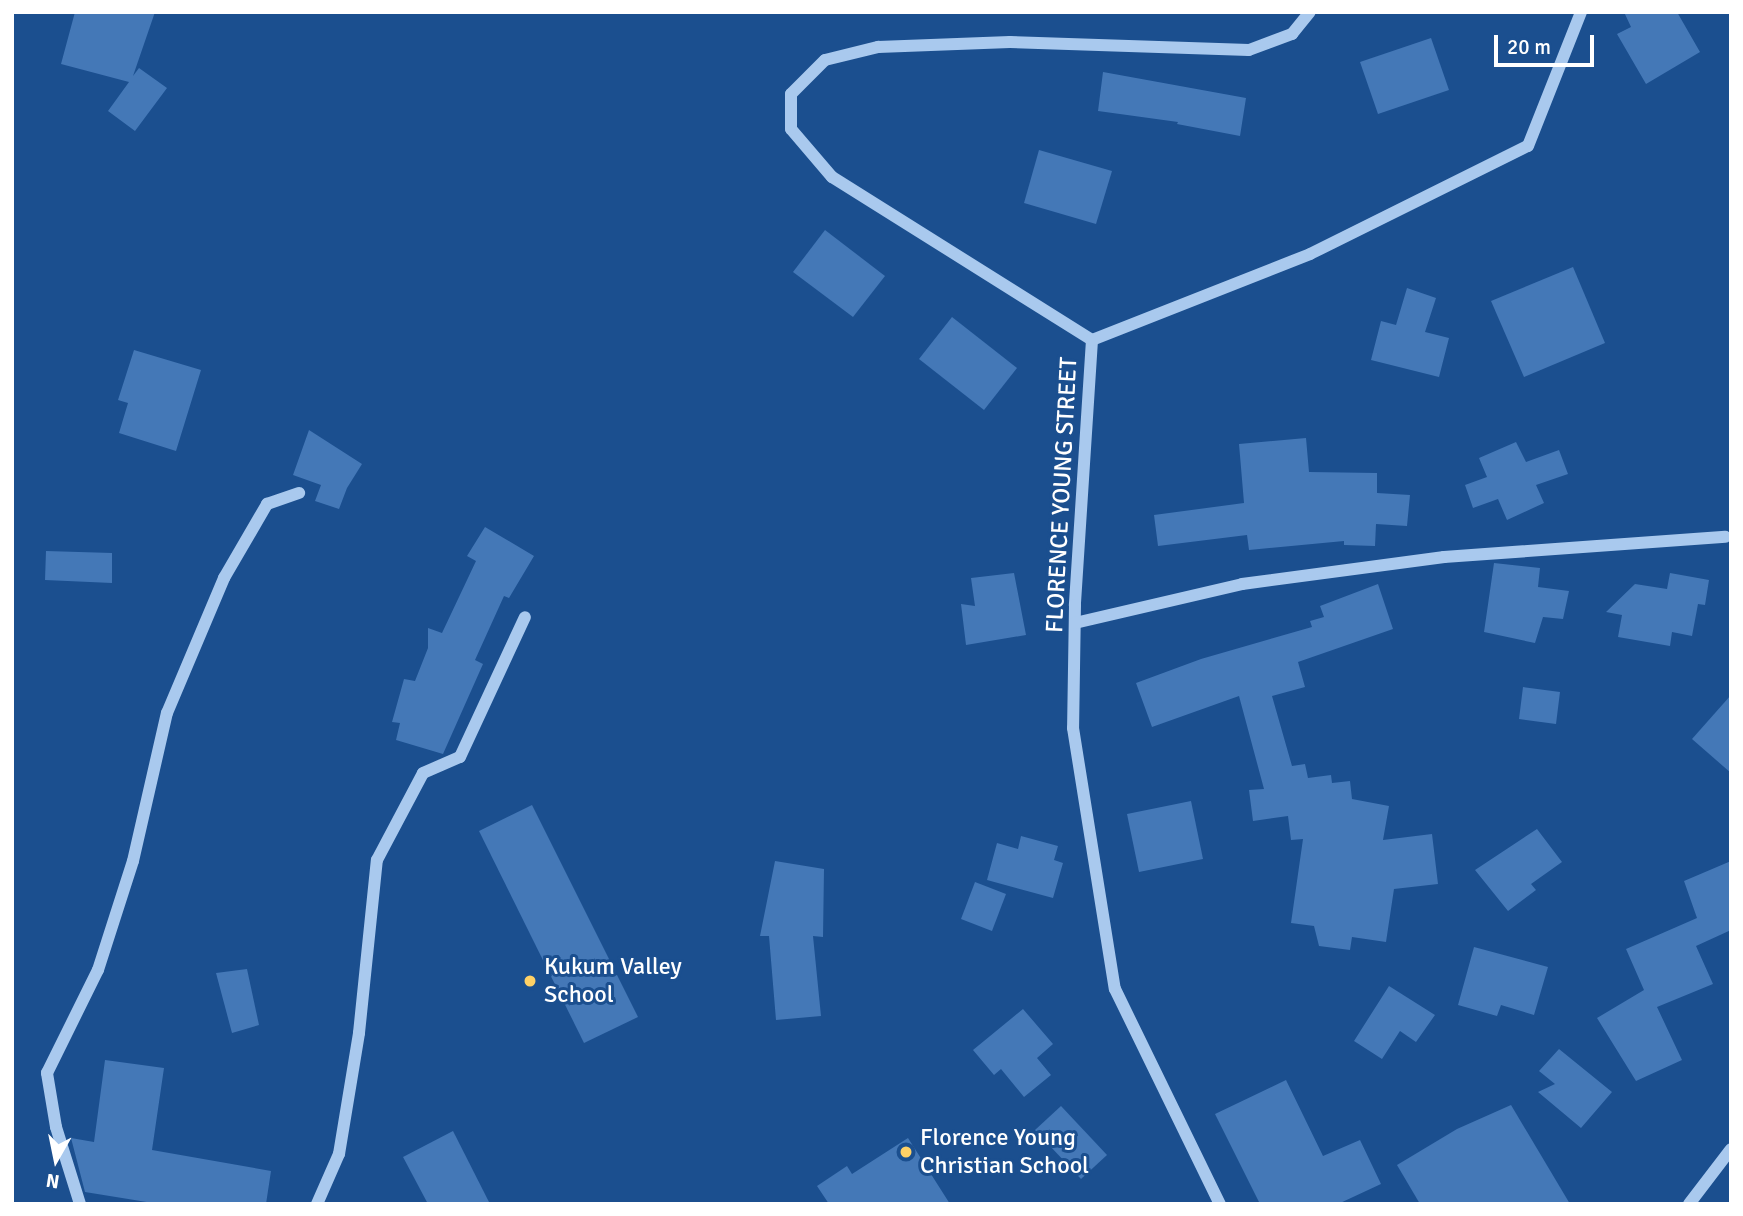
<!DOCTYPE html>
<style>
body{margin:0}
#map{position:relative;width:1743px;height:1216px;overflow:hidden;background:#1b4f8f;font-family:Signika,sans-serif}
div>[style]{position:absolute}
.building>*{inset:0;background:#4478b7}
.minor>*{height:12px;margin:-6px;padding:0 6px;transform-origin:6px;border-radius:6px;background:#a9c9ee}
.dots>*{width:19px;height:19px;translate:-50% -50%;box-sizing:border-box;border:4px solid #1b4f8f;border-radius:50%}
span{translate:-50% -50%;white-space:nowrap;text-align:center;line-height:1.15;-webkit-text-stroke:6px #1b4f8f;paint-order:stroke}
.street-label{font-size:24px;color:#fff}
.poi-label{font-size:24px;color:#fff}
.left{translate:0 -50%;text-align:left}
.frame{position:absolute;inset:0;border:14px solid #fff;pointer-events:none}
.north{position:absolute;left:21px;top:1125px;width:70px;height:70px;-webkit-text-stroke:5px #1b4f8f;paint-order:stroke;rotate:189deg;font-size:19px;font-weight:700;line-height:28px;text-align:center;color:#fff}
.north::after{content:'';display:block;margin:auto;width:24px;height:32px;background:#fff;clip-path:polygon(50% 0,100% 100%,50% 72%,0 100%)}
.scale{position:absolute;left:1494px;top:35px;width:100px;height:32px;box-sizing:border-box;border:4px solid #fff;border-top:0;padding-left:9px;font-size:21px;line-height:24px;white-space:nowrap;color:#fff;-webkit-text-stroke:5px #1b4f8f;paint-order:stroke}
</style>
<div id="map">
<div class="building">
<i style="clip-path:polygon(75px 12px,155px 12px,133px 76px,139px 68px,167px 88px,135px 131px,108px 111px,129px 82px,61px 64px)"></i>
<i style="clip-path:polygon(1624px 12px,1677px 12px,1700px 52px,1646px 84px,1617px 34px,1631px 27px)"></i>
<i style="clip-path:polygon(1431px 38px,1449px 90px,1378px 114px,1360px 62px)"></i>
<i style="clip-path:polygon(1103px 72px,1246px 98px,1240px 136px,1177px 124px,1178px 122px,1098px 111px)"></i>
<i style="clip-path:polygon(1039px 150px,1112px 171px,1096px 224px,1024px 203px)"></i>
<i style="clip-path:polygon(825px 230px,885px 276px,853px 317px,793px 272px)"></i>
<i style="clip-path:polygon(1573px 267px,1605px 343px,1524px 377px,1491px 301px)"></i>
<i style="clip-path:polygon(1407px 288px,1436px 298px,1425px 332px,1449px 338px,1439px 377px,1371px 360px,1381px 321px,1396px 325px)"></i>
<i style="clip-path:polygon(952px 317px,1017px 368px,984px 410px,919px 359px)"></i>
<i style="clip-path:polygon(134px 350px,201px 370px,176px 451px,119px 433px,128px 403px,118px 400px)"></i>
<i style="clip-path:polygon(309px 430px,362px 464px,347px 488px,339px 509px,315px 501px,321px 485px,293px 475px)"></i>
<i style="clip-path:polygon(1306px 438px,1309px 472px,1377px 473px,1377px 493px,1410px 495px,1407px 526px,1376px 524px,1375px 546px,1344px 545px,1344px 541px,1249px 550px,1247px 535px,1158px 546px,1154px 515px,1244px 503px,1239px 444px)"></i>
<i style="clip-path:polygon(1516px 442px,1526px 462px,1559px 450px,1568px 474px,1536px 485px,1544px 503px,1507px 520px,1498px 499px,1473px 508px,1465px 485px,1487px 477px,1479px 458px)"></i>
<i style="clip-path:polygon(485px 527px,534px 556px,509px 598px,504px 596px,475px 660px,483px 664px,443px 754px,396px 740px,400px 723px,392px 722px,404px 679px,415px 681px,428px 648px,428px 628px,442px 633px,476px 561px,467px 556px)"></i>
<i style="clip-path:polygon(46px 551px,112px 553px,112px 583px,45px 580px)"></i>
<i style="clip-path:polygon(1494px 563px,1540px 568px,1538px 587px,1569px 591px,1563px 619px,1543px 617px,1535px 643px,1484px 632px)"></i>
<i style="clip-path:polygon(1014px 573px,1026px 635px,966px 645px,961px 604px,975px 606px,971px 578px)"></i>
<i style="clip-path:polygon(1670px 573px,1709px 580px,1705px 605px,1698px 604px,1692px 636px,1672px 632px,1670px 646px,1618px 637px,1622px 615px,1606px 612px,1635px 584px,1667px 589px)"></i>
<i style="clip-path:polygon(1378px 584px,1393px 629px,1298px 662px,1305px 687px,1272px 696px,1292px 766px,1305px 764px,1308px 778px,1331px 775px,1332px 783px,1350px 781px,1352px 799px,1389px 806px,1383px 840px,1432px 834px,1438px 884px,1394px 889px,1386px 942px,1352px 937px,1350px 950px,1319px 946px,1314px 926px,1291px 923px,1303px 839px,1291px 840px,1288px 816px,1253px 821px,1249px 790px,1264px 789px,1239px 696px,1152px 727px,1136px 683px,1201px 659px,1312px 627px,1310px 621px,1324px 617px,1320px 606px)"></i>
<i style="clip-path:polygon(1523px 687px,1560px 692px,1556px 724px,1519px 719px)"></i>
<i style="clip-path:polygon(1731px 695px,1731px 773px,1692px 739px)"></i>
<i style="clip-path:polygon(1191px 801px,1203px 859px,1139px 872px,1127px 814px)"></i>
<i style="clip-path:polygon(532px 805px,638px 1017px,584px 1043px,479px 831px)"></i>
<i style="clip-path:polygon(1537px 829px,1562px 862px,1531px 884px,1536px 890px,1508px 911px,1475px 870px)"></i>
<i style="clip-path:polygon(1021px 836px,1058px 846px,1054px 860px,1063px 863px,1053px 898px,987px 880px,997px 843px,1018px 849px)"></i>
<i style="clip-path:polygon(775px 861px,824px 869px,823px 937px,813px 936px,821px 1016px,776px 1020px,769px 936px,760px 936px)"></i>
<i style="clip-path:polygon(1731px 861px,1731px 930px,1696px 946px,1713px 984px,1657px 1007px,1682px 1060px,1636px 1081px,1597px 1018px,1644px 990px,1626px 949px,1697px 918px,1684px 881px)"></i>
<i style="clip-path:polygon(975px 882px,1006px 894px,992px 931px,961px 919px)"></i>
<i style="clip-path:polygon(1474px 947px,1548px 967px,1534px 1015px,1501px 1005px,1497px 1016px,1458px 1005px)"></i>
<i style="clip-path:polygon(247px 969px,259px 1025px,232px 1033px,216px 973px)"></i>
<i style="clip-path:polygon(1389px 986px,1435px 1015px,1416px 1042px,1400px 1031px,1382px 1059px,1354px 1041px)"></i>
<i style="clip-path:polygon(1023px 1009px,1053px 1044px,1037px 1058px,1051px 1075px,1024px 1097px,1001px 1069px,994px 1075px,973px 1050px)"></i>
<i style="clip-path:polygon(1559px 1049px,1612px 1092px,1581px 1128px,1538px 1092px,1555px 1084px,1539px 1071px)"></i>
<i style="clip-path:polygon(105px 1060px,164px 1068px,152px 1150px,271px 1171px,266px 1204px,159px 1204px,85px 1192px,71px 1138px,94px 1142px)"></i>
<i style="clip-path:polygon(1286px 1080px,1323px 1156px,1360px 1140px,1381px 1184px,1338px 1204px,1260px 1204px,1215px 1114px)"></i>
<i style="clip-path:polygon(1511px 1105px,1570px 1204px,1420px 1204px,1397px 1165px,1457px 1129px)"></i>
<i style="clip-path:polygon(1061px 1106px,1107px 1155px,1081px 1179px,1035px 1130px)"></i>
<i style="clip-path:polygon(453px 1131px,490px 1204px,428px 1204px,403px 1157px)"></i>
<i style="clip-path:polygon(908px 1138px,950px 1204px,829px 1204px,817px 1186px,847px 1166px,852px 1174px)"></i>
</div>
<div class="minor">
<i style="left:1092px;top:340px;width:307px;rotate:-147.9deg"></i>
<i style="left:832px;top:177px;width:63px;rotate:-130.5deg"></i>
<i style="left:791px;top:129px;width:35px;rotate:-90deg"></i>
<i style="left:791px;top:94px;width:48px;rotate:-45deg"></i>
<i style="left:825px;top:60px;width:55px;rotate:-13.8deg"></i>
<i style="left:878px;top:47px;width:132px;rotate:-2.2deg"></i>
<i style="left:1010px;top:42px;width:239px;rotate:1.9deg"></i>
<i style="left:1249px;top:50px;width:46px;rotate:-20.4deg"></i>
<i style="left:1292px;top:34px;width:28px;rotate:-51deg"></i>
<i style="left:1092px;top:340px;width:266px;rotate:93.7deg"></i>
<i style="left:1075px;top:605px;width:123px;rotate:90.9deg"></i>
<i style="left:1073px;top:728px;width:264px;rotate:80.9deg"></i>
<i style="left:1115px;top:989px;width:239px;rotate:64deg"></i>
<i style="left:1092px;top:340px;width:234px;rotate:-21.5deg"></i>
<i style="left:1310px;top:254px;width:243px;rotate:-26.4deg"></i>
<i style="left:1528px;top:146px;width:144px;rotate:-68.4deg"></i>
<i style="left:1075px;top:623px;width:171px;rotate:-13.1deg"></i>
<i style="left:1242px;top:584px;width:204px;rotate:-7.6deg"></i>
<i style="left:1444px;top:557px;width:282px;rotate:-4.1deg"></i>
<i style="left:80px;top:1204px;width:81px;rotate:-107.3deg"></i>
<i style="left:56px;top:1127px;width:55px;rotate:-99.5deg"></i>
<i style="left:47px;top:1073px;width:115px;rotate:-63.7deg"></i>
<i style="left:98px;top:970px;width:114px;rotate:-72.2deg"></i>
<i style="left:133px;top:861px;width:152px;rotate:-77.1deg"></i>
<i style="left:167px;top:713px;width:147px;rotate:-67.1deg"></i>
<i style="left:224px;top:578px;width:86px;rotate:-59.8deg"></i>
<i style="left:267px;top:504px;width:34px;rotate:-19deg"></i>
<i style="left:317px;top:1204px;width:55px;rotate:-66.3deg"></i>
<i style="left:339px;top:1154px;width:123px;rotate:-80.6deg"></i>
<i style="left:359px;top:1033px;width:174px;rotate:-84.1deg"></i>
<i style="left:377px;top:860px;width:98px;rotate:-62.1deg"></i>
<i style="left:423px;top:773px;width:40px;rotate:-23.4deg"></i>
<i style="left:460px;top:757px;width:154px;rotate:-65.1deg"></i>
<i style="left:1689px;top:1204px;width:69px;rotate:-52.6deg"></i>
</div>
<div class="dots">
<i style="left:530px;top:981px;background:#ffd166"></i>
<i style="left:906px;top:1152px;background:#ffd166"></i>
</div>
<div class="street-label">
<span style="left:1062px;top:495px;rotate:-87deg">FLORENCE YOUNG STREET</span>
</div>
<div class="poi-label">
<span class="left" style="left:544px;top:981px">Kukum Valley<br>School</span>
<span class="left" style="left:920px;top:1152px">Florence Young<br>Christian School</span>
</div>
<div class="frame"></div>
<div class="north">N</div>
<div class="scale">20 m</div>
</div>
